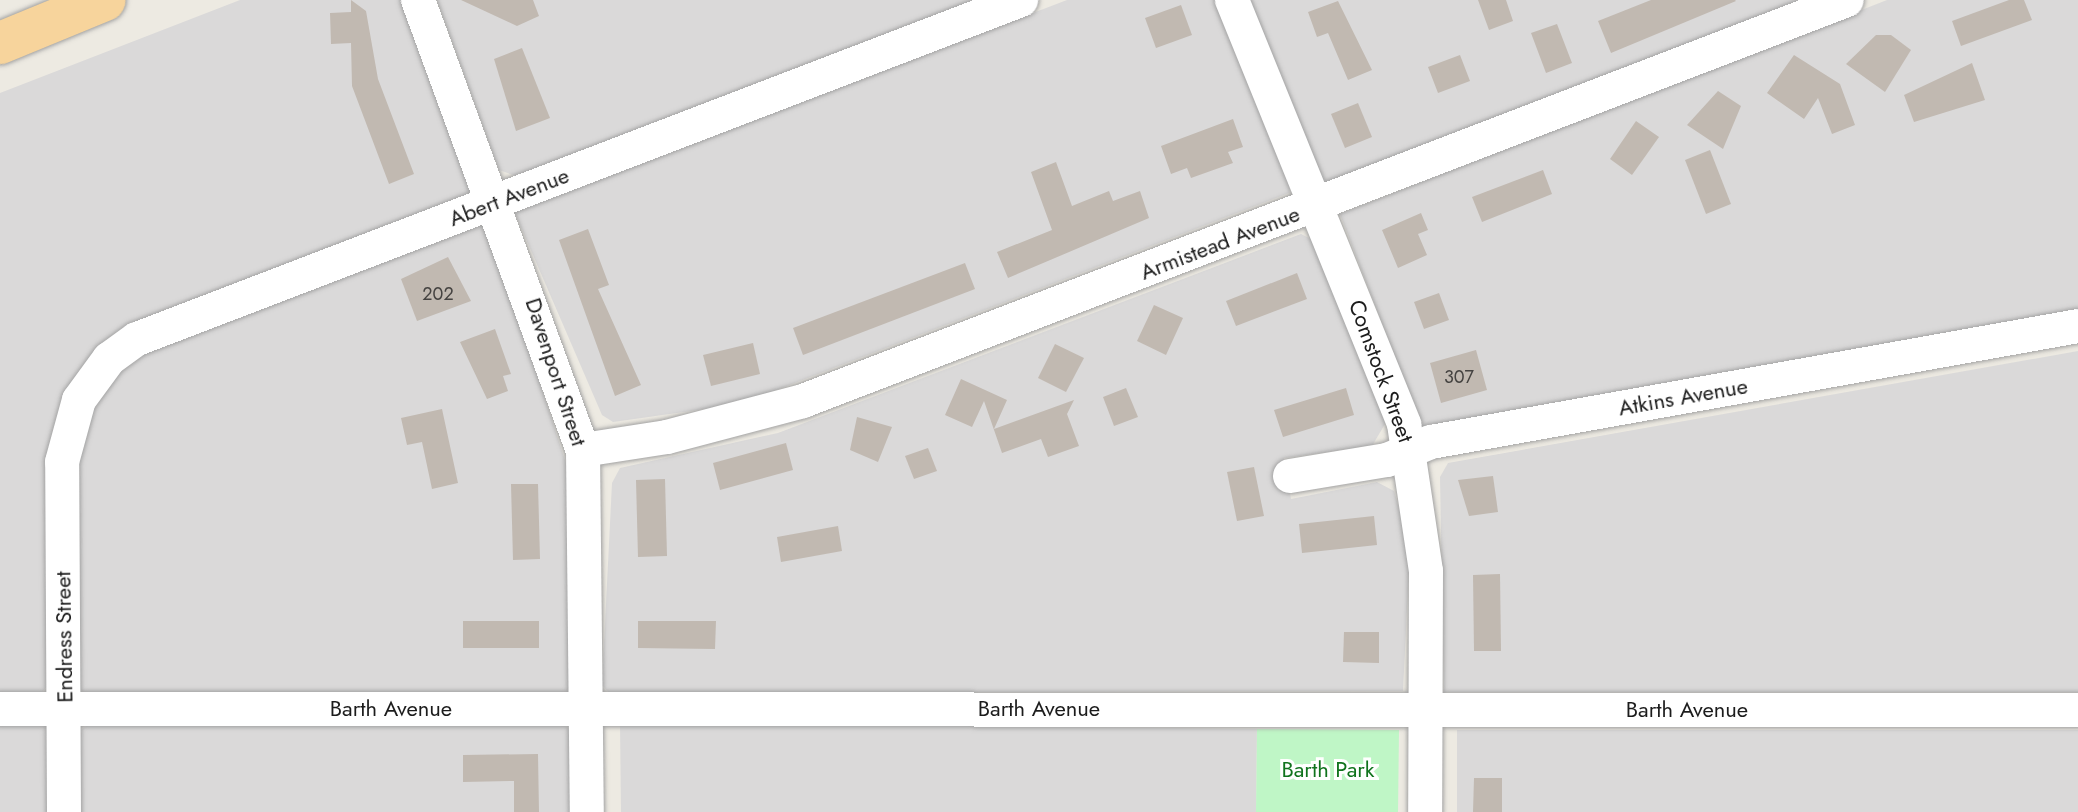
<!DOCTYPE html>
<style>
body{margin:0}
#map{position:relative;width:2078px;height:812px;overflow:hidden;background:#edeae2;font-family:Jost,sans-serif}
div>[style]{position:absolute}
.residential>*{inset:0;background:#dad9d9}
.park>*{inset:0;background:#bff6c6}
.building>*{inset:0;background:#c1b9b1}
.roads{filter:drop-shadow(0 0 2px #a3a3a3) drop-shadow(0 0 2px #a3a3a3)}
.minor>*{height:34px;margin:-17px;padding:0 17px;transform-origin:17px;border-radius:17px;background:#fff}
.major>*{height:42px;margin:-21px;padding:0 21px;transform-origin:21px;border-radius:21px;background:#f7d49c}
span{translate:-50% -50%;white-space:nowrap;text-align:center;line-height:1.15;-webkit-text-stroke:6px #fff;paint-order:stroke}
.number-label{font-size:18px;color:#454341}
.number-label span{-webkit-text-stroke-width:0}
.street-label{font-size:22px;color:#1c1c1c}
.park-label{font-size:22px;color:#10731d}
</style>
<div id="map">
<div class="residential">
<i style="clip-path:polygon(240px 0,402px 0,472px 194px,150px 320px,62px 403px,50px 456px,51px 682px,42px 692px,0 692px,0 93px)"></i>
<i style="clip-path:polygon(437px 0,982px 0,519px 177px,499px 170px)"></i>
<i style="clip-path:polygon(1067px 0,1216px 0,1292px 183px,1289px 193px,740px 404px,613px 422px,602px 415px,514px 211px)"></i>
<i style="clip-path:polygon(1247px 0,1805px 0,1322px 191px)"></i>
<i style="clip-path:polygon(1887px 0,2078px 0,2078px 311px,1424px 433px,1340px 214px)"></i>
<i style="clip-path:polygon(488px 223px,571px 479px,570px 693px,83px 692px,76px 684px,74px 462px,81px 424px,114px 374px,155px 345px)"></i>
<i style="clip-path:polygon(1301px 234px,1311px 239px,1383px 400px,1385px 424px,1372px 446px,1284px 458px,1291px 499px,1377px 482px,1394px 491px,1410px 547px,1403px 691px,609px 693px,602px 685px,612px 483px,620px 468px,778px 433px)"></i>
<i style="clip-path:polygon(2078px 351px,2078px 692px,1444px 692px,1440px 477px,1448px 463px)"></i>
<i style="clip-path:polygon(620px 722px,1257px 729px,1256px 812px,621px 812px)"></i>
<i style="clip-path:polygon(561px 723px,573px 732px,573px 812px,77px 812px,77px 733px,86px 726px)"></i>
<i style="clip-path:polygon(48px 724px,52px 812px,0 812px,0 725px)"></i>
<i style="clip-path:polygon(1457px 730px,2078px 730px,2078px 812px,1457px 812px)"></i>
</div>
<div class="park">
<i style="clip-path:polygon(1257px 729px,1399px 730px,1398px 812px,1256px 812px)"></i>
</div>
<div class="building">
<i style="clip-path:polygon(351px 0,366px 11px,378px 79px,414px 174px,389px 184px,352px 86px,351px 43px,331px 44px,330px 13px,351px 12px)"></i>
<i style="clip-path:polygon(461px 0,533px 0,539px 16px,517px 26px)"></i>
<i style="clip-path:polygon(1478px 0,1506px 0,1513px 21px,1489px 30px)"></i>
<i style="clip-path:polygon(1651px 0,1735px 0,1736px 1px,1611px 53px,1598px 21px)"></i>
<i style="clip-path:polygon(2009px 0,2024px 0,2032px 20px,1961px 46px,1952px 21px)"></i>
<i style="clip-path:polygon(1338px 1px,1372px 70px,1348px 80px,1328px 33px,1317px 37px,1308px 12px)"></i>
<i style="clip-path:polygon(1181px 5px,1192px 35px,1156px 48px,1145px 18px)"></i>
<i style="clip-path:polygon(1557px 24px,1572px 63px,1546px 73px,1531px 33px)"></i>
<i style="clip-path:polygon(1876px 35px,1891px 35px,1911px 50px,1885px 92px,1846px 64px)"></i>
<i style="clip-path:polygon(522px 48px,550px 118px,516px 131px,494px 59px)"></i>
<i style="clip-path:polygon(1460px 55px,1470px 81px,1438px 93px,1428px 67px)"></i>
<i style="clip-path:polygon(1794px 55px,1840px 84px,1855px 125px,1832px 134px,1818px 98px,1804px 119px,1767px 93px)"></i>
<i style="clip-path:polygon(1972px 63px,1985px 100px,1914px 122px,1904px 95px)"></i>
<i style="clip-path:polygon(1718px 91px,1741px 106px,1723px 149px,1687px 125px)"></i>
<i style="clip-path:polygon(1358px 103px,1372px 137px,1345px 148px,1331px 114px)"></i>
<i style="clip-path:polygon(1233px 119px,1243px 147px,1228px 152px,1233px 163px,1191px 178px,1187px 168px,1171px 174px,1161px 146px)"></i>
<i style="clip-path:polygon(1636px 121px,1659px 137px,1632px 175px,1610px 159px)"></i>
<i style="clip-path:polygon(1710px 150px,1731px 204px,1706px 214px,1685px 160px)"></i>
<i style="clip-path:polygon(1056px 162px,1072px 206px,1109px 191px,1113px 201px,1140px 191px,1149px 218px,1008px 278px,997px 252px,1052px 230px,1031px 172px)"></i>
<i style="clip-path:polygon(1543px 170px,1552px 194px,1482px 222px,1472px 197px)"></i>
<i style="clip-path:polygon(1421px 213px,1428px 230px,1418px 234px,1427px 255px,1398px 268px,1382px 230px)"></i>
<i style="clip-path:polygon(588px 229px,609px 285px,598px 289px,641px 385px,615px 396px,559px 240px)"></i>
<i style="clip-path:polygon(448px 257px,471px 301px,417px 321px,401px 279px)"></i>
<i style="clip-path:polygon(965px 263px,975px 289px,803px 355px,793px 328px)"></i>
<i style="clip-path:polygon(1297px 273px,1307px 299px,1236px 326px,1226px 301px)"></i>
<i style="clip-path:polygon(1439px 293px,1449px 320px,1424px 329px,1414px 302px)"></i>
<i style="clip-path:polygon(1154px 305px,1183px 318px,1166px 355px,1137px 341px)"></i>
<i style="clip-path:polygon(495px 329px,511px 374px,503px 376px,508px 391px,487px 399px,460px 342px)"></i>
<i style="clip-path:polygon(753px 343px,760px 374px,711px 386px,703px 355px)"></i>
<i style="clip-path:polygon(1055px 344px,1084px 358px,1066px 392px,1038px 378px)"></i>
<i style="clip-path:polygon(1476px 350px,1487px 390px,1441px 403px,1430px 363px)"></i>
<i style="clip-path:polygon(961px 379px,1007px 400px,994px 429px,1074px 400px,1067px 414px,1079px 446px,1048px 457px,1041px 439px,1002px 453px,984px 401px,972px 427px,945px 415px)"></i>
<i style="clip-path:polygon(1126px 388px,1138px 417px,1114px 426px,1103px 397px)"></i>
<i style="clip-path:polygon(1346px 388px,1354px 415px,1283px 437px,1274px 410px)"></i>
<i style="clip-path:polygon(442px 409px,458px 483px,432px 489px,422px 442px,407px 445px,401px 418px)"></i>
<i style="clip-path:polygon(857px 417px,892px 427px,878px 462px,850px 450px)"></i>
<i style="clip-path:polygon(786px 443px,793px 470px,720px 490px,713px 463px)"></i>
<i style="clip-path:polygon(928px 448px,937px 471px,914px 479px,905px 456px)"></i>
<i style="clip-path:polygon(1254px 467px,1264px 516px,1237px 521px,1227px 472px)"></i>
<i style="clip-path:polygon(1493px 476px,1498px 512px,1469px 516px,1458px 480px)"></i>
<i style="clip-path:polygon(665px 479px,667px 556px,638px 557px,636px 480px)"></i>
<i style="clip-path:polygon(511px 484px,538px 484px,540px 559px,513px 560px)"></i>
<i style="clip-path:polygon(1374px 516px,1377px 545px,1302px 553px,1299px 524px)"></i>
<i style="clip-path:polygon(838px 526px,842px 551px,781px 562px,777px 537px)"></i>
<i style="clip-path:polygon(1500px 574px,1501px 651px,1474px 651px,1473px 575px)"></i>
<i style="clip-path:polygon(463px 621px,539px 621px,539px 648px,463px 648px)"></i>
<i style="clip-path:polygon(638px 621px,716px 621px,715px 649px,638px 648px)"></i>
<i style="clip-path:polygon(1344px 632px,1379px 632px,1379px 663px,1343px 662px)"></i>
<i style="clip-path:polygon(538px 754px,539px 812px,514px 812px,514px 781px,463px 782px,463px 755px)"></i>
<i style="clip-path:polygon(1474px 778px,1502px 778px,1502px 812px,1473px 812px)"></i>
</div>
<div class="roads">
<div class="minor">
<i style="left:418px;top:0;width:479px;rotate:69.9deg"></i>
<i style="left:583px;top:450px;width:362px;rotate:89.4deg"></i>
<i style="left:1232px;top:0;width:458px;rotate:67.9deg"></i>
<i style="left:1404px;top:424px;width:149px;rotate:81.5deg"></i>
<i style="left:1426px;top:571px;width:241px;rotate:90.2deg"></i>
<i style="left:583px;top:450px;width:85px;rotate:-8.8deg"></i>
<i style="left:667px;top:437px;width:141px;rotate:-14.8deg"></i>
<i style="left:803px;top:401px;width:1118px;rotate:-21.01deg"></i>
<i style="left:1290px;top:476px;width:98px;rotate:-9.4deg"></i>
<i style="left:1387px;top:460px;width:48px;rotate:-22.2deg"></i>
<i style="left:1431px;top:442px;width:657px;rotate:-10.16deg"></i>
<i style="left:0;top:709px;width:2078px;rotate:0.03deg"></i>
<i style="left:64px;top:812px;width:350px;rotate:-90.3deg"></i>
<i style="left:62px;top:462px;width:64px;rotate:-74.7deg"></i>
<i style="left:79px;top:400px;width:51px;rotate:-53.8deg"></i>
<i style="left:109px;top:359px;width:34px;rotate:-36deg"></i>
<i style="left:137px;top:339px;width:947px;rotate:-20.98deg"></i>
</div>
<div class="major">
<i style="left:0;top:43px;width:113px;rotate:-22.3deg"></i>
</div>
</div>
<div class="number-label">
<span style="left:438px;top:294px">202</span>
<span style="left:1459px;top:377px">307</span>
</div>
<div class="street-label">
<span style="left:509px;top:197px;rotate:-21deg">Abert Avenue</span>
<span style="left:1220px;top:243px;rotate:-21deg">Armistead Avenue</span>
<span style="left:1381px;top:371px;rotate:70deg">Comstock Street</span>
<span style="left:556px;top:372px;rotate:72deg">Davenport Street</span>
<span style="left:1683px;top:397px;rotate:-10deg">Atkins Avenue</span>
<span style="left:64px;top:637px;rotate:-91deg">Endress Street</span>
<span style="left:391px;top:709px">Barth Avenue</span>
<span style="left:1039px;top:709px">Barth Avenue</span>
<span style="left:1687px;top:710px">Barth Avenue</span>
</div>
<div class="park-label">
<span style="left:1328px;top:770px">Barth Park</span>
</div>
</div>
